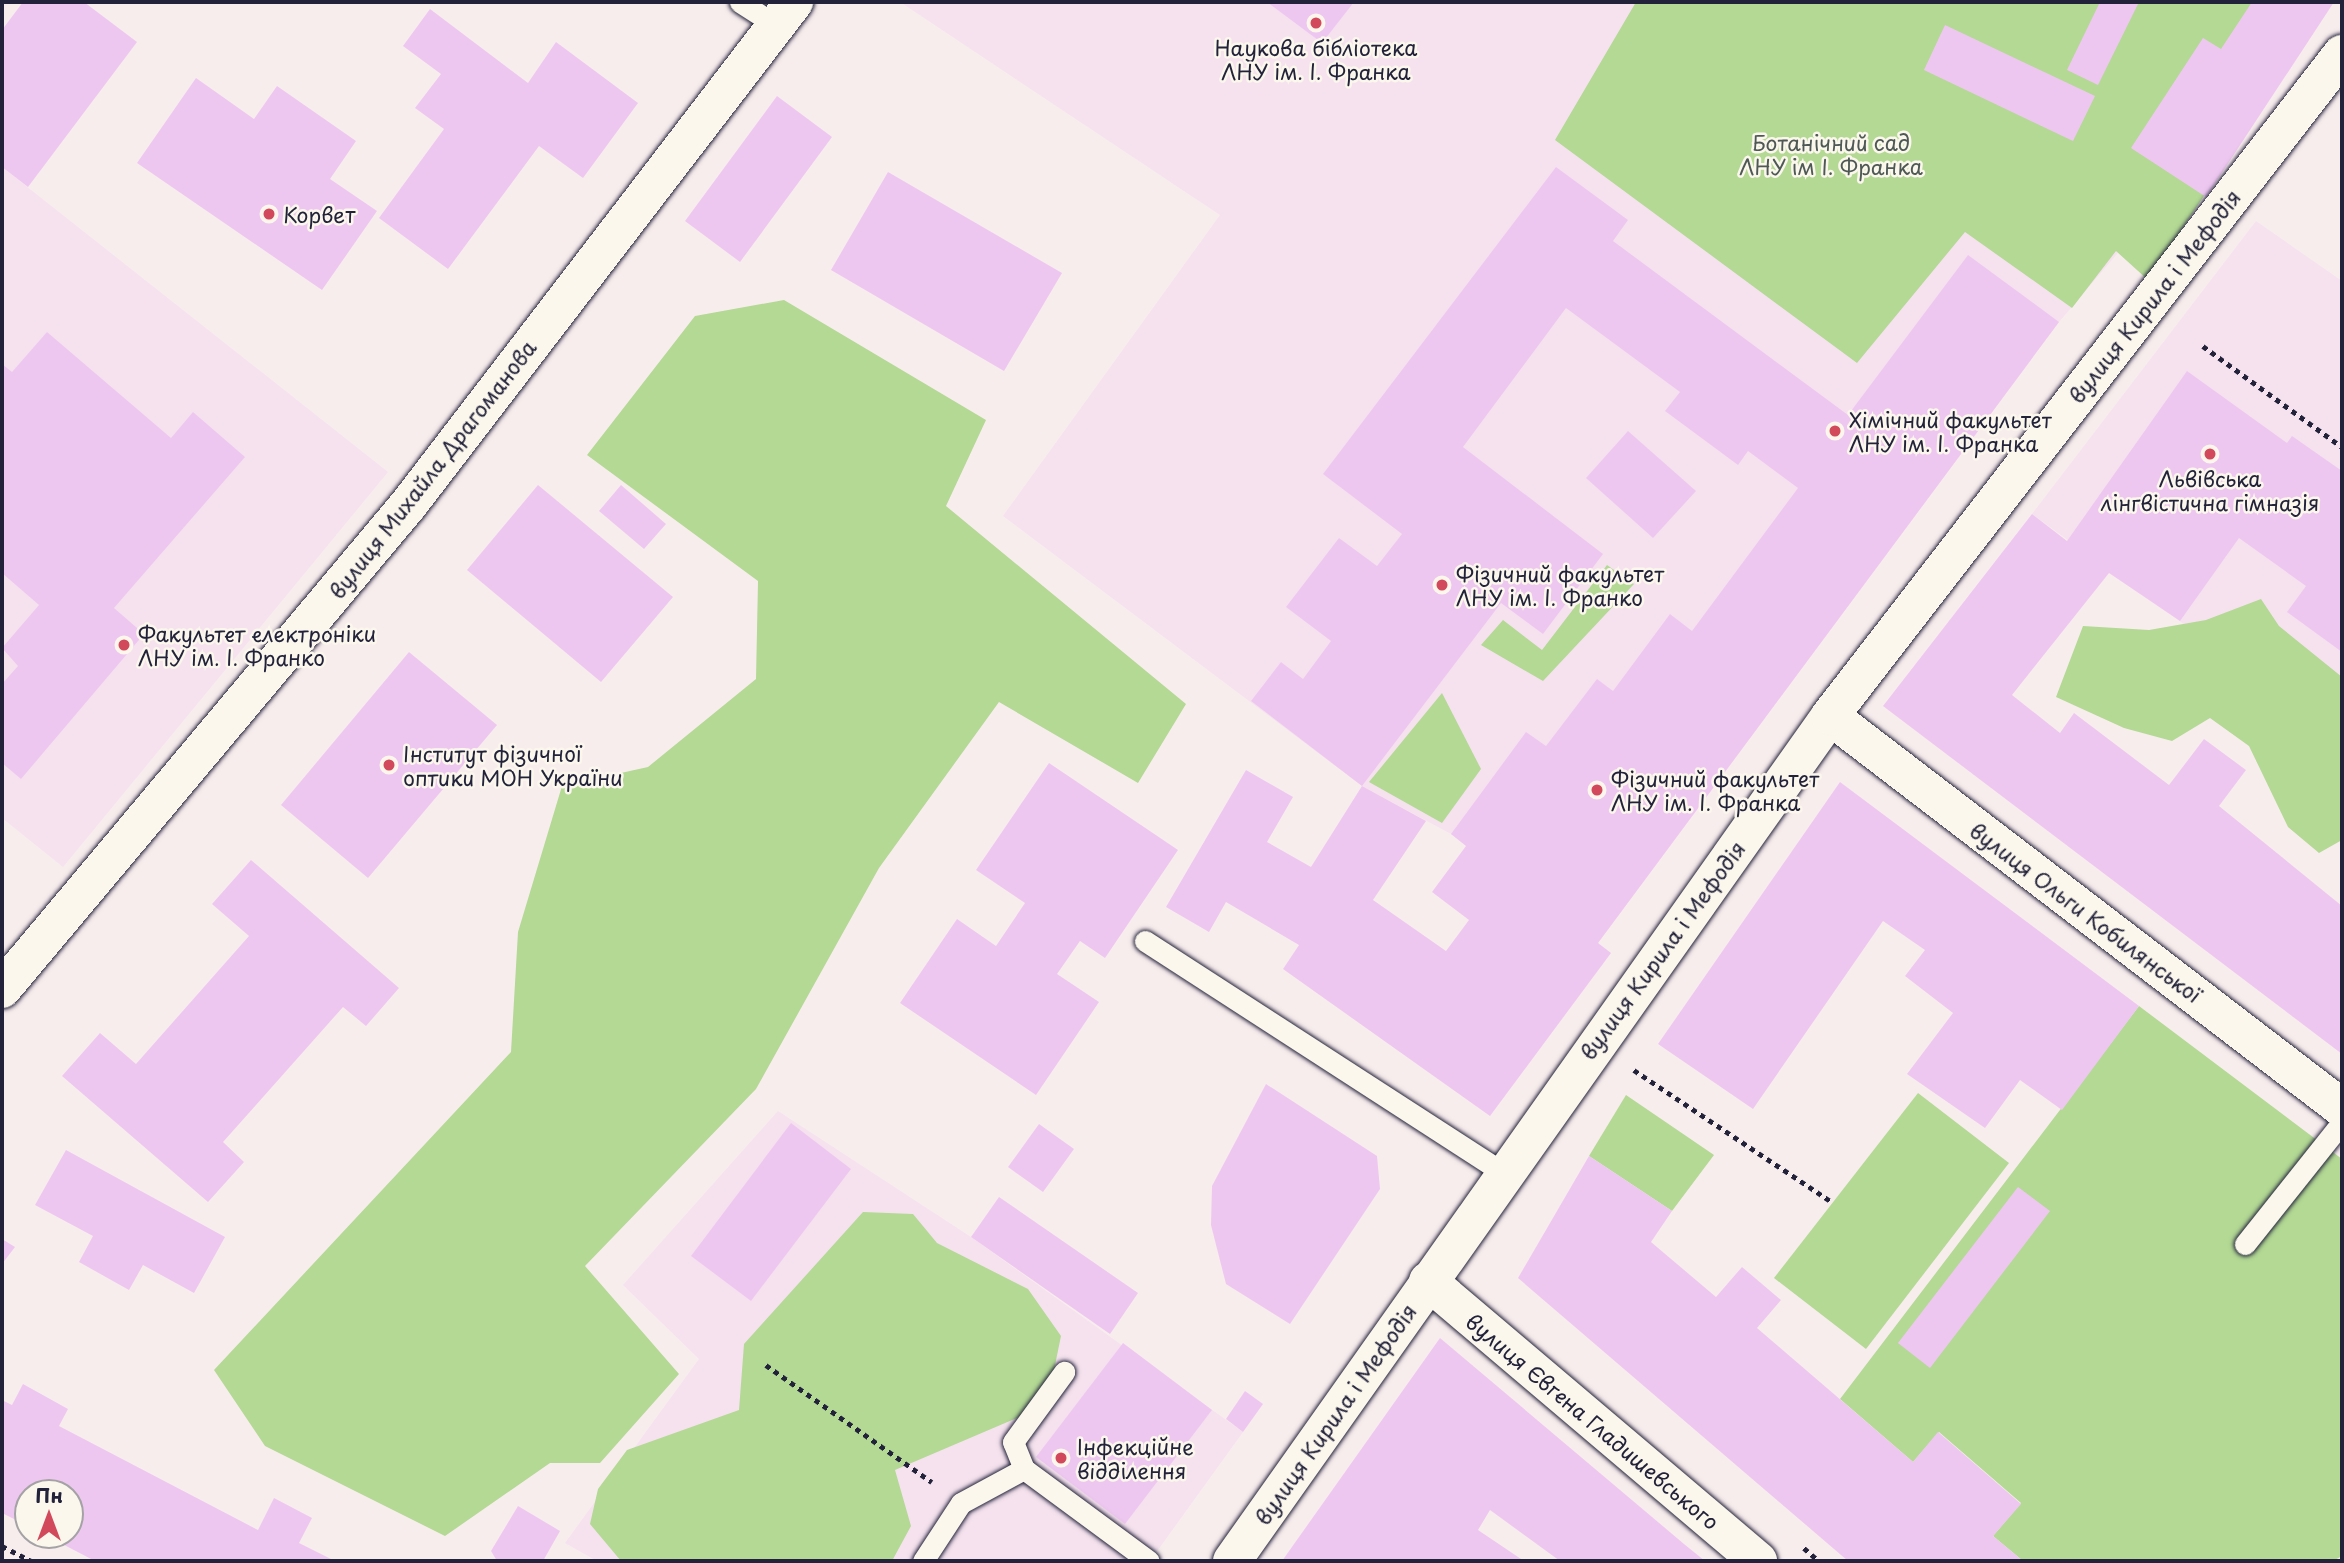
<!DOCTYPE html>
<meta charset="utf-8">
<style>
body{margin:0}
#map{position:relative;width:2344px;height:1563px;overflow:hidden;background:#f8eded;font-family:"Playpen Sans",sans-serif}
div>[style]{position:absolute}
.built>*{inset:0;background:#f5e2ee}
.green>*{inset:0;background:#b3d994}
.building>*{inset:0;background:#eec7f1}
.path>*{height:4.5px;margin-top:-2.25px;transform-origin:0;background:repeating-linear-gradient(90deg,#22223b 0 5px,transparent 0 10px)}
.roads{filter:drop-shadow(0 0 2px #22223b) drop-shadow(0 0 2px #22223b)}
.lane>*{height:21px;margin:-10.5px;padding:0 10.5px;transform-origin:10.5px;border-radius:10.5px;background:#fbf7ec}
.street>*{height:38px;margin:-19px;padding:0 19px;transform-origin:19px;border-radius:19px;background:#fbf7ec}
.dots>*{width:19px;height:19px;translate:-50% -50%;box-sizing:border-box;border:4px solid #fbf7ec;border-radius:50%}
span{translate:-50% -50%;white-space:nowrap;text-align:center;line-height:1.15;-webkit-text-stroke:5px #fbf7ec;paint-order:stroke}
.poi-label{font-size:21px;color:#22223b}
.left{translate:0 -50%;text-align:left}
.park-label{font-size:21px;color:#4e5956}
.street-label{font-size:21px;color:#22223b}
.frame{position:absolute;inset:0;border:4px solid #22223b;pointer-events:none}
.north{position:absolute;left:14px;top:1479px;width:70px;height:70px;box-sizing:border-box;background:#fbf7ec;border:2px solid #a4a2a5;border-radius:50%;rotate:0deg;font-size:19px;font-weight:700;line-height:28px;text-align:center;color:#22223b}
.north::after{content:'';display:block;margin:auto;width:24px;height:32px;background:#d1495b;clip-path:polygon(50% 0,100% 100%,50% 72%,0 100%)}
</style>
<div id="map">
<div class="built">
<i style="clip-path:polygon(900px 2px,2332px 2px,2059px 322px,1598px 943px,1451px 834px,1362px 786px,1003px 516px,1220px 215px)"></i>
<i style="clip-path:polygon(2px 167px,388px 472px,63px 867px,2px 818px)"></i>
<i style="clip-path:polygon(2256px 221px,2342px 281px,2342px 739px,2032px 514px)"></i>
<i style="clip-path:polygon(778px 1111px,971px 1237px,1243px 1432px,1150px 1561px,597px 1561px,565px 1543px,699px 1359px,623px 1285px)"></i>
</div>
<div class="green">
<i style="clip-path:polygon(1636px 2px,2333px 2px,2148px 280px,2116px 251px,2072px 308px,1965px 232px,1857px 363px,1555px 140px)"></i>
<i style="clip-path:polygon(784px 300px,986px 420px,946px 506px,1186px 704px,1138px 783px,999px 702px,879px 868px,756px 1089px,585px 1266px,679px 1374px,600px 1463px,550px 1463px,445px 1536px,265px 1446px,214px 1370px,511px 1052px,518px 932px,562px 786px,648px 767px,756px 679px,758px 581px,587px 455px,695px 316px)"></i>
<i style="clip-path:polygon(1607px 565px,1634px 584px,1543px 681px,1481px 645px,1503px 620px,1542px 650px)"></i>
<i style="clip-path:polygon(2261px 599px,2279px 626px,2342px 677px,2342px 840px,2319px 853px,2288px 827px,2249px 746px,2210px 718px,2172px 741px,2124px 728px,2056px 697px,2083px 626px,2149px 630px,2206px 620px)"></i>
<i style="clip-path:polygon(1442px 693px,1481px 769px,1442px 823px,1369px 782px)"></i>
<i style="clip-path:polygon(2139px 1006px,2342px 1159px,2342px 1556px,2333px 1561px,2023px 1561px,1993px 1536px,2021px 1503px,1939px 1432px,1913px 1462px,1840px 1399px)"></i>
<i style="clip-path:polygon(1918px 1093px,2009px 1163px,1866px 1349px,1774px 1278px)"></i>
<i style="clip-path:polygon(1626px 1095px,1714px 1155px,1672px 1211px,1589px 1156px)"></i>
<i style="clip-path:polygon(863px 1212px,913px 1214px,937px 1243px,1028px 1289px,1061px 1336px,1054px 1370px,1019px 1417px,895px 1470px,911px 1526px,892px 1561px,621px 1561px,590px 1524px,598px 1489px,627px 1450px,739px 1410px,744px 1344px)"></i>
</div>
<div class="building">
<i style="clip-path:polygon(23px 2px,84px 2px,137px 42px,28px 187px,2px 167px,2px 30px)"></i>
<i style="clip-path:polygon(1267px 2px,1354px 2px,1322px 43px)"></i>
<i style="clip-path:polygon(2100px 2px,2139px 2px,2098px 85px,2067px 70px)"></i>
<i style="clip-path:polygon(2252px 2px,2334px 2px,2206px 197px,2131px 148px,2203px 38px,2221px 49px)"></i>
<i style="clip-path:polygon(430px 9px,528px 83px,556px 42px,638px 103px,583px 178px,539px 146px,448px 269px,379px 218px,444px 129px,415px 108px,441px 74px,403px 46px)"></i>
<i style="clip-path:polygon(1945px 25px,2095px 96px,2073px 141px,1924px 70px)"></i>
<i style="clip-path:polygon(196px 78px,254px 119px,277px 86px,356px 141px,330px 179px,377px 211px,322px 290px,137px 163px)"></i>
<i style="clip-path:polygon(777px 96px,832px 137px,740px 262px,685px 221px)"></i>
<i style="clip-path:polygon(1556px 167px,1628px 220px,1613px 241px,1848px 415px,1968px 255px,2059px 322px,1598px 943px,1611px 953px,1490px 1116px,1283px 969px,1299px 945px,1226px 902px,1209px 932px,1166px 907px,1246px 770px,1293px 797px,1267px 842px,1311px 867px,1362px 786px,1426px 821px,1373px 900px,1446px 951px,1469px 920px,1432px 892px,1466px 846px,1451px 834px,1526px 732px,1546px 746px,1597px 679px,1613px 691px,1670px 614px,1692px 631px,1798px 488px,1748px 451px,1738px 465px,1665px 411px,1680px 392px,1566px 308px,1463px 447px,1603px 554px,1543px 634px,1501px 603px,1362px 786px,1251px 701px,1281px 662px,1303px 679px,1331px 641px,1286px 607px,1339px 538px,1377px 566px,1402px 534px,1323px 474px)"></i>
<i style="clip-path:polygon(888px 172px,1062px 273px,1004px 371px,831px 270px)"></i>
<i style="clip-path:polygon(47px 332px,171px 438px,193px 412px,245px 457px,114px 608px,144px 634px,21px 779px,2px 763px,2px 684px,18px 666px,2px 648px,39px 605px,2px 573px,2px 364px,12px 372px)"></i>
<i style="clip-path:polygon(2187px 371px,2287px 443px,2292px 436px,2342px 471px,2342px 652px,2287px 612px,2306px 586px,2239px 538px,2180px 621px,2109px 573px,2012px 695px,2060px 733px,2074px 713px,2169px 785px,2204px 739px,2246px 770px,2219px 806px,2342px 906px,2342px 1054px,1883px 706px,2032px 514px,2067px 541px)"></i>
<i style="clip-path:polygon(1628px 431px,1696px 491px,1653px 538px,1586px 478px)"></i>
<i style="clip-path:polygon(538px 485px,673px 597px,601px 682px,467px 570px)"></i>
<i style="clip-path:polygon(621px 485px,666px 524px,644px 549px,599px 511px)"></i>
<i style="clip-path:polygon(409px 652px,497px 725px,368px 878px,281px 805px)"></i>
<i style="clip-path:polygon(1049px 763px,1178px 850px,1105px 958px,1080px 941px,1057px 974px,1099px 1002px,1036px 1095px,900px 1003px,957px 919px,996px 946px,1025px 903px,976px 870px)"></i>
<i style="clip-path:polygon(1840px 782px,2139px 1006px,2062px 1110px,2020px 1080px,1985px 1128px,1907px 1074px,1953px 1013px,1905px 976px,1925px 950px,1883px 921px,1753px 1109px,1658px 1044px)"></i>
<i style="clip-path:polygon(251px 860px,399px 988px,366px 1026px,343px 1007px,223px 1142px,244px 1162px,208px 1202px,62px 1076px,100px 1033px,136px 1064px,249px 936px,212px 904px)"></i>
<i style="clip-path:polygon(1266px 1084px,1377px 1156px,1380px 1189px,1290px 1324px,1226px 1284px,1211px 1225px,1212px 1186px)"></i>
<i style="clip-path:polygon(791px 1123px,851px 1169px,751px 1301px,691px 1256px)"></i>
<i style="clip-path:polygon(1039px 1124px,1074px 1149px,1043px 1192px,1008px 1167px)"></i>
<i style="clip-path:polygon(66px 1150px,225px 1237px,194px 1293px,143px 1265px,129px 1290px,79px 1262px,93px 1236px,35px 1205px)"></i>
<i style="clip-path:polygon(1589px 1156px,1672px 1211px,1651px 1242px,1716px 1297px,1742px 1267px,1781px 1300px,1757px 1328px,1913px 1462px,1938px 1432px,2021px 1504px,1993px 1536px,2023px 1561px,1848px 1561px,1518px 1278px)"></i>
<i style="clip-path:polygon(2018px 1187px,2050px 1211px,1930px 1368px,1898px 1343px)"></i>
<i style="clip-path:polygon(999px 1197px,1138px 1293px,1110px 1334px,971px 1237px)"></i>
<i style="clip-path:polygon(2px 1239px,15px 1247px,2px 1264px)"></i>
<i style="clip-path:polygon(1440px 1338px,1684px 1544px,1705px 1561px,1560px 1561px,1490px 1510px,1478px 1530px,1524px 1561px,1282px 1561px)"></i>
<i style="clip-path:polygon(1123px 1343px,1212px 1410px,1125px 1524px,1036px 1457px)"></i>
<i style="clip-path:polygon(23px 1384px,68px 1409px,59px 1426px,258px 1530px,274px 1498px,312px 1518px,299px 1543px,335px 1561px,95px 1561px,45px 1535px,70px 1535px,70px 1493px,28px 1493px,28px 1526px,2px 1513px,2px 1400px,12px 1405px)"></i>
<i style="clip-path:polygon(1245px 1391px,1263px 1404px,1243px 1432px,1226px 1419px)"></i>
<i style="clip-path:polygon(518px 1506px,560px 1531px,543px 1561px,497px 1561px,491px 1551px)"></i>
</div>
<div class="path">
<i style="left:2203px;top:346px;width:172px;rotate:36deg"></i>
<i style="left:1634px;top:1070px;width:238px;rotate:33.7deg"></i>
<i style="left:766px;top:1365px;width:203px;rotate:35.2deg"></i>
<i style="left:2px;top:1546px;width:34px;rotate:27deg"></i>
<i style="left:1804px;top:1548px;width:20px;rotate:41deg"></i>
</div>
<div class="roads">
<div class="lane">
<i style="left:740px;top:2px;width:43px;rotate:32.6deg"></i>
<i style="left:1145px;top:941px;width:425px;rotate:32.9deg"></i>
<i style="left:2245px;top:1244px;width:156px;rotate:-51.5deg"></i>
<i style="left:1024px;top:1469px;width:29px;rotate:-112deg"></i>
<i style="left:1013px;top:1442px;width:87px;rotate:-53.9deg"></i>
<i style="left:923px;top:1561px;width:69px;rotate:-56.8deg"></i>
<i style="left:961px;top:1503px;width:72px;rotate:-28.4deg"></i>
<i style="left:1024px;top:1469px;width:155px;rotate:36.4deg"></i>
</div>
<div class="street">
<i style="left:1830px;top:716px;width:645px;rotate:37.44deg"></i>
<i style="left:2px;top:989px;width:633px;rotate:-50deg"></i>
<i style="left:409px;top:504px;width:633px;rotate:-52.51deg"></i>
<i style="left:1428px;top:1281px;width:433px;rotate:40.3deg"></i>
<i style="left:1232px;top:1561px;width:1035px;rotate:-54.71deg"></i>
<i style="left:1830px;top:716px;width:837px;rotate:-52.28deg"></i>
</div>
</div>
<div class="dots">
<i style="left:1316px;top:23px;background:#d1495b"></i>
<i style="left:269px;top:214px;background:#d1495b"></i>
<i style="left:1835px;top:431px;background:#d1495b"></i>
<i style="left:2210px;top:454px;background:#d1495b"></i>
<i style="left:1442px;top:585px;background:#d1495b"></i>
<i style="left:124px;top:645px;background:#d1495b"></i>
<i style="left:389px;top:765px;background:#d1495b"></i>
<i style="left:1597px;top:790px;background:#d1495b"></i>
<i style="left:1061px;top:1458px;background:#d1495b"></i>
</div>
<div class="poi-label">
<span style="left:1316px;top:59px">Наукова бібліотека<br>ЛНУ ім. І. Франка</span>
<span class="left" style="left:283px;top:214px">Корвет</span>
<span class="left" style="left:1849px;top:431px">Хімічний факультет<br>ЛНУ ім. І. Франка</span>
<span style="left:2210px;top:490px">Львівська<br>лінгвістична гімназія</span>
<span class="left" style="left:1456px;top:585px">Фізичний факультет<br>ЛНУ ім. І. Франко</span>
<span class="left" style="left:138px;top:645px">Факультет електроніки<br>ЛНУ ім. І. Франко</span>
<span class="left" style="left:403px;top:765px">Інститут фізичної<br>оптики МОН України</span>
<span class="left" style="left:1611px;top:790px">Фізичний факультет<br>ЛНУ ім. І. Франка</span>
<span class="left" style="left:1077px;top:1458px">Інфекційне<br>відділення</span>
</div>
<div class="park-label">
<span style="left:1831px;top:154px">Ботанічний сад<br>ЛНУ ім І. Франка</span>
</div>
<div class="street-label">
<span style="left:2154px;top:296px;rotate:-52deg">вулиця Кирила і Мефодія</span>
<span style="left:432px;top:469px;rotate:-52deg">вулиця Михайла Драгоманова</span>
<span style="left:2086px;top:912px;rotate:37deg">вулиця Ольги Кобилянської</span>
<span style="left:1662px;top:950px;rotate:-54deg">вулиця Кирила і Мефодія</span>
<span style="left:1335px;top:1414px;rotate:-55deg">вулиця Кирила і Мефодія</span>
<span style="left:1593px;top:1421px;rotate:40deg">вулиця Євгена Гладишевського</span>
</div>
<div class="frame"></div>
<div class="north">Пн</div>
</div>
